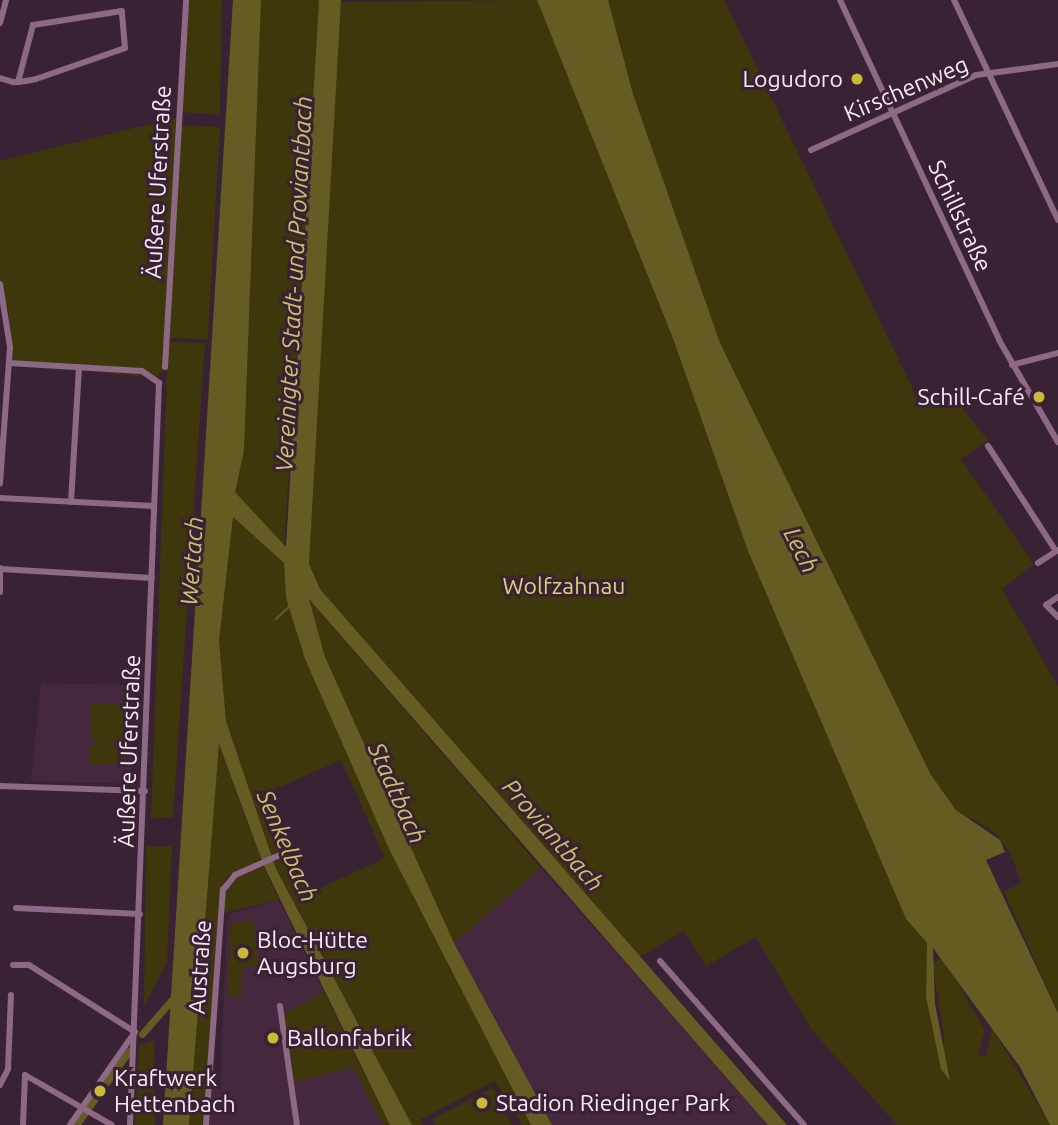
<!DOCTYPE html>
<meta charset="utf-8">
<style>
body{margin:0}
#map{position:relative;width:1058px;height:1125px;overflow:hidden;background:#392234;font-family:Ubuntu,sans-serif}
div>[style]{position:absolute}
.built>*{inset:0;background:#45273e}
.green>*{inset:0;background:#3d370b}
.water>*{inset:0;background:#645c22}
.stream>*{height:2px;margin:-1px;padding:0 1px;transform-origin:1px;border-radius:1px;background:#645c22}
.canal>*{height:7px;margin:-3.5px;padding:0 3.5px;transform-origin:3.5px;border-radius:3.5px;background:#645c22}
.street>*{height:6px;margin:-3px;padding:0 3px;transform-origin:3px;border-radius:3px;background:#8e6985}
.dots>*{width:19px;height:19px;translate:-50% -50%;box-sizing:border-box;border:4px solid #392234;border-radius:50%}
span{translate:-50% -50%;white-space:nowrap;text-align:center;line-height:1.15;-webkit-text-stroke:6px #392234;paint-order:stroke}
.poi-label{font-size:23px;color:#f9e9f5}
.right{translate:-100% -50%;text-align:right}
.left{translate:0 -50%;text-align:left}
.street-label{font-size:23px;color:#f9e9f5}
.park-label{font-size:23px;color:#ddd17b}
.water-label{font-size:24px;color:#cdc16b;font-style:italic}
</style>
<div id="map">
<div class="built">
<i style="clip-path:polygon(41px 683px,135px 685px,132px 784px,31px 781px)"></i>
<i style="clip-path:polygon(541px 868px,708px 1055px,768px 1125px,552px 1125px,454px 943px)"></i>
<i style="clip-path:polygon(279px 900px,324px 992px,284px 1014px,294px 1082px,353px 1067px,383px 1125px,300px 1125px,295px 1087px,295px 1125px,209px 1125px,211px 1088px,220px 1088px,227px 924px,231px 913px)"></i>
</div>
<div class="green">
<i style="clip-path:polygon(186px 0,222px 0,220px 115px,179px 112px)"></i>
<i style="clip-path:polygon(261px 0,319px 0,284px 547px,235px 492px,244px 451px)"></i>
<i style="clip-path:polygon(537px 0,672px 337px,748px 551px,906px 919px,927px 943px,926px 997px,941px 1069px,944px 1036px,931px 955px,936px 963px,942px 956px,985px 1030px,978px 1055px,986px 1056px,992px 1028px,1050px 1125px,897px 1125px,812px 1030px,756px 937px,706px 966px,684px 931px,639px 957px,320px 589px,309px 564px,340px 2px)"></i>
<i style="clip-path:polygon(608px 0,724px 0,921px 406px,948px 391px,988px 440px,961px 459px,1034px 564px,1002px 589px,1058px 686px,1058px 1013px,1004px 891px,1022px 883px,1009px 851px,993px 831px,956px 810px,931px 775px,720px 343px,633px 94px)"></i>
<i style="clip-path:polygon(179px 117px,179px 125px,220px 127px,208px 339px,166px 338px,165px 367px,156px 378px,9px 363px,9px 314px,0 284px,0 161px)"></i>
<i style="clip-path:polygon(168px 342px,205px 343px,173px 817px,151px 819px)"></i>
<i style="clip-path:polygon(233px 517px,284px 563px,286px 598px,305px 659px,389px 849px,531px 1125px,522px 1125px,495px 1081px,419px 1120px,423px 1125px,412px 1125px,276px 869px,274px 862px,291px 855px,308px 894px,385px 858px,341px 760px,266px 793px,288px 848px,271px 855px,226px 721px,219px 641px)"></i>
<i style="clip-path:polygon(308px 598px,541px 868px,454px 943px,325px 657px)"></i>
<i style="clip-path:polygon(123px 686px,128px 687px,126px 747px,121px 740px,106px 741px,117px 745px,126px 764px,89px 764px,90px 745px,101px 740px,91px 740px,91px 704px,122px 704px)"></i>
<i style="clip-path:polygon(218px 742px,261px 859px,227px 877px,220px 890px,204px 1125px,189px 1125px)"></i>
<i style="clip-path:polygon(146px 846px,172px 846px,167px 962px,144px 1006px)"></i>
<i style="clip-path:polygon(262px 863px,279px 900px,221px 913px,229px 880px)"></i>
<i style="clip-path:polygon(253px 920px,259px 965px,242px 968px,241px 997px,227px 996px,231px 923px)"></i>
<i style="clip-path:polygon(324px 992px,390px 1125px,383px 1125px,353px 1067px,294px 1082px,284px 1014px)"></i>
<i style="clip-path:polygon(154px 1040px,155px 1125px,135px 1125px,139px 1046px)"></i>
<i style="clip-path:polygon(493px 1088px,512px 1125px,436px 1125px,432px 1119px)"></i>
</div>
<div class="water">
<i style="clip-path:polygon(233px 0,261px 0,244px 451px,235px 492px,286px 547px,319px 0,341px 0,309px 564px,320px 589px,787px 1125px,768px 1125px,309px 599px,325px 657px,454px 943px,552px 1125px,531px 1125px,389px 849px,305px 659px,286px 598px,284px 563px,233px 517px,219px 641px,226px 721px,276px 869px,412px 1125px,390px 1125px,264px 866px,219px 744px,189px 1125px,163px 1125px)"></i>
<i style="clip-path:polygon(537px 0,608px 0,633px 94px,720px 343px,931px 775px,956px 810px,1000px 840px,1005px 852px,986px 860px,1058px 1013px,1058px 1125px,1050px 1125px,1020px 1067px,933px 948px,935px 1004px,950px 1081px,941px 1069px,926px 997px,927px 943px,906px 919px,748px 551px,672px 336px)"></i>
</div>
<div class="stream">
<i style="left:276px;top:619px;width:18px;rotate:-43deg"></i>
</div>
<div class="canal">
<i style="left:142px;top:1034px;width:52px;rotate:-48.9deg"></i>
<i style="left:76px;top:1125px;width:91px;rotate:-54.4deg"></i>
</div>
<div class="street">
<i style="left:840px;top:0;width:375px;rotate:64.9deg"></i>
<i style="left:999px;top:340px;width:118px;rotate:60deg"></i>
<i style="left:954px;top:0;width:243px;rotate:64.7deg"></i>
<i style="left:0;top:23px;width:24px;rotate:-75deg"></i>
<i style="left:0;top:78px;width:14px;rotate:17deg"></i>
<i style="left:13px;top:82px;width:5px"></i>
<i style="left:18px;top:82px;width:8px;rotate:-7deg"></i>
<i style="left:26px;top:81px;width:10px;rotate:-11deg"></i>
<i style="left:36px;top:79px;width:94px;rotate:-19.2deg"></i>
<i style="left:125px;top:48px;width:37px;rotate:-95deg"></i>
<i style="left:122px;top:11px;width:90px;rotate:171.1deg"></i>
<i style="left:33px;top:25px;width:59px;rotate:104.7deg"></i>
<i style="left:811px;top:150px;width:181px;rotate:-24.4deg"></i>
<i style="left:976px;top:75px;width:83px;rotate:-7.6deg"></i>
<i style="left:0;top:284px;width:64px;rotate:81deg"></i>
<i style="left:10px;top:347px;width:137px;rotate:94.2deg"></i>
<i style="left:9px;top:363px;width:133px;rotate:3.4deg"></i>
<i style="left:142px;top:371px;width:21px;rotate:35deg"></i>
<i style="left:159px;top:383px;width:743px;rotate:92.24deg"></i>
<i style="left:1012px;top:365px;width:48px;rotate:-14.6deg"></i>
<i style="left:165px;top:367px;width:368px;rotate:-86.7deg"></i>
<i style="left:988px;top:446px;width:125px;rotate:57.1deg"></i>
<i style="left:0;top:498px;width:154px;rotate:3deg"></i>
<i style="left:71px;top:502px;width:135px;rotate:-86.6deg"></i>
<i style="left:1038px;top:563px;width:24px;rotate:-33deg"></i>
<i style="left:0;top:568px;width:24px;rotate:90deg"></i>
<i style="left:1px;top:569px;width:151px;rotate:3.4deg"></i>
<i style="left:1058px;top:597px;width:14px;rotate:146deg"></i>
<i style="left:1046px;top:605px;width:17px;rotate:45deg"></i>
<i style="left:0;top:786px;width:145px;rotate:2deg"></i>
<i style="left:16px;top:908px;width:124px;rotate:2.8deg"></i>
<i style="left:660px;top:961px;width:218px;rotate:48.7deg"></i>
<i style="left:13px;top:965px;width:16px"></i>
<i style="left:29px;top:965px;width:125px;rotate:32.3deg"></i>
<i style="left:135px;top:1032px;width:113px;rotate:125deg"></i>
<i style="left:280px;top:1006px;width:120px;rotate:81.9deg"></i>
<i style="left:0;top:1085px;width:18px;rotate:-63deg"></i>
<i style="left:8px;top:1069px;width:74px;rotate:-87.7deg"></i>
<i style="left:23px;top:1125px;width:50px;rotate:-87.7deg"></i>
<i style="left:25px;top:1075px;width:100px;rotate:29.9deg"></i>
<i style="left:206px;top:1125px;width:236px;rotate:-85.9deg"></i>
<i style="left:223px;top:890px;width:19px;rotate:-51deg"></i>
<i style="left:235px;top:875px;width:59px;rotate:-24deg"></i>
</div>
<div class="dots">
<i style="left:857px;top:79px;background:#cbba39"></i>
<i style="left:1039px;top:397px;background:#cbba39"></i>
<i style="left:243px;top:953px;background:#cbba39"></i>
<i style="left:273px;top:1038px;background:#cbba39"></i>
<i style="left:100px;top:1091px;background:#cbba39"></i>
<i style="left:482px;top:1103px;background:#cbba39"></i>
</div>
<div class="poi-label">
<span class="right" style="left:843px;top:79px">Logudoro</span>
<span class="right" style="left:1025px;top:397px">Schill-Café</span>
<span class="left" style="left:257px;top:953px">Bloc-Hütte<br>Augsburg</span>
<span class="left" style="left:287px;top:1038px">Ballonfabrik</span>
<span class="left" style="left:114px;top:1091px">Kraftwerk<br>Hettenbach</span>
<span class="left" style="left:496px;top:1103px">Stadion Riedinger Park</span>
</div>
<div class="street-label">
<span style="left:906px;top:89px;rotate:-23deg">Kirschenweg</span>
<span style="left:158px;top:182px;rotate:-87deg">Äußere Uferstraße</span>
<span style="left:960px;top:216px;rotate:65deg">Schillstraße</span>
<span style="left:129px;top:751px;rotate:-88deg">Äußere Uferstraße</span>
<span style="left:200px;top:967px;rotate:-86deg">Austraße</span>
</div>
<div class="park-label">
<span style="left:564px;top:586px">Wolfzahnau</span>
</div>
<div class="water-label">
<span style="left:294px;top:284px;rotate:-87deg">Vereinigter Stadt- und Proviantbach</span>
<span style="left:801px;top:550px;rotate:63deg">Lech</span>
<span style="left:192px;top:561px;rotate:-86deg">Wertach</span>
<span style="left:397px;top:793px;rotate:66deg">Stadtbach</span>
<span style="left:553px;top:835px;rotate:49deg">Proviantbach</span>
<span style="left:287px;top:846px;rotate:67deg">Senkelbach</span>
</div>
</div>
